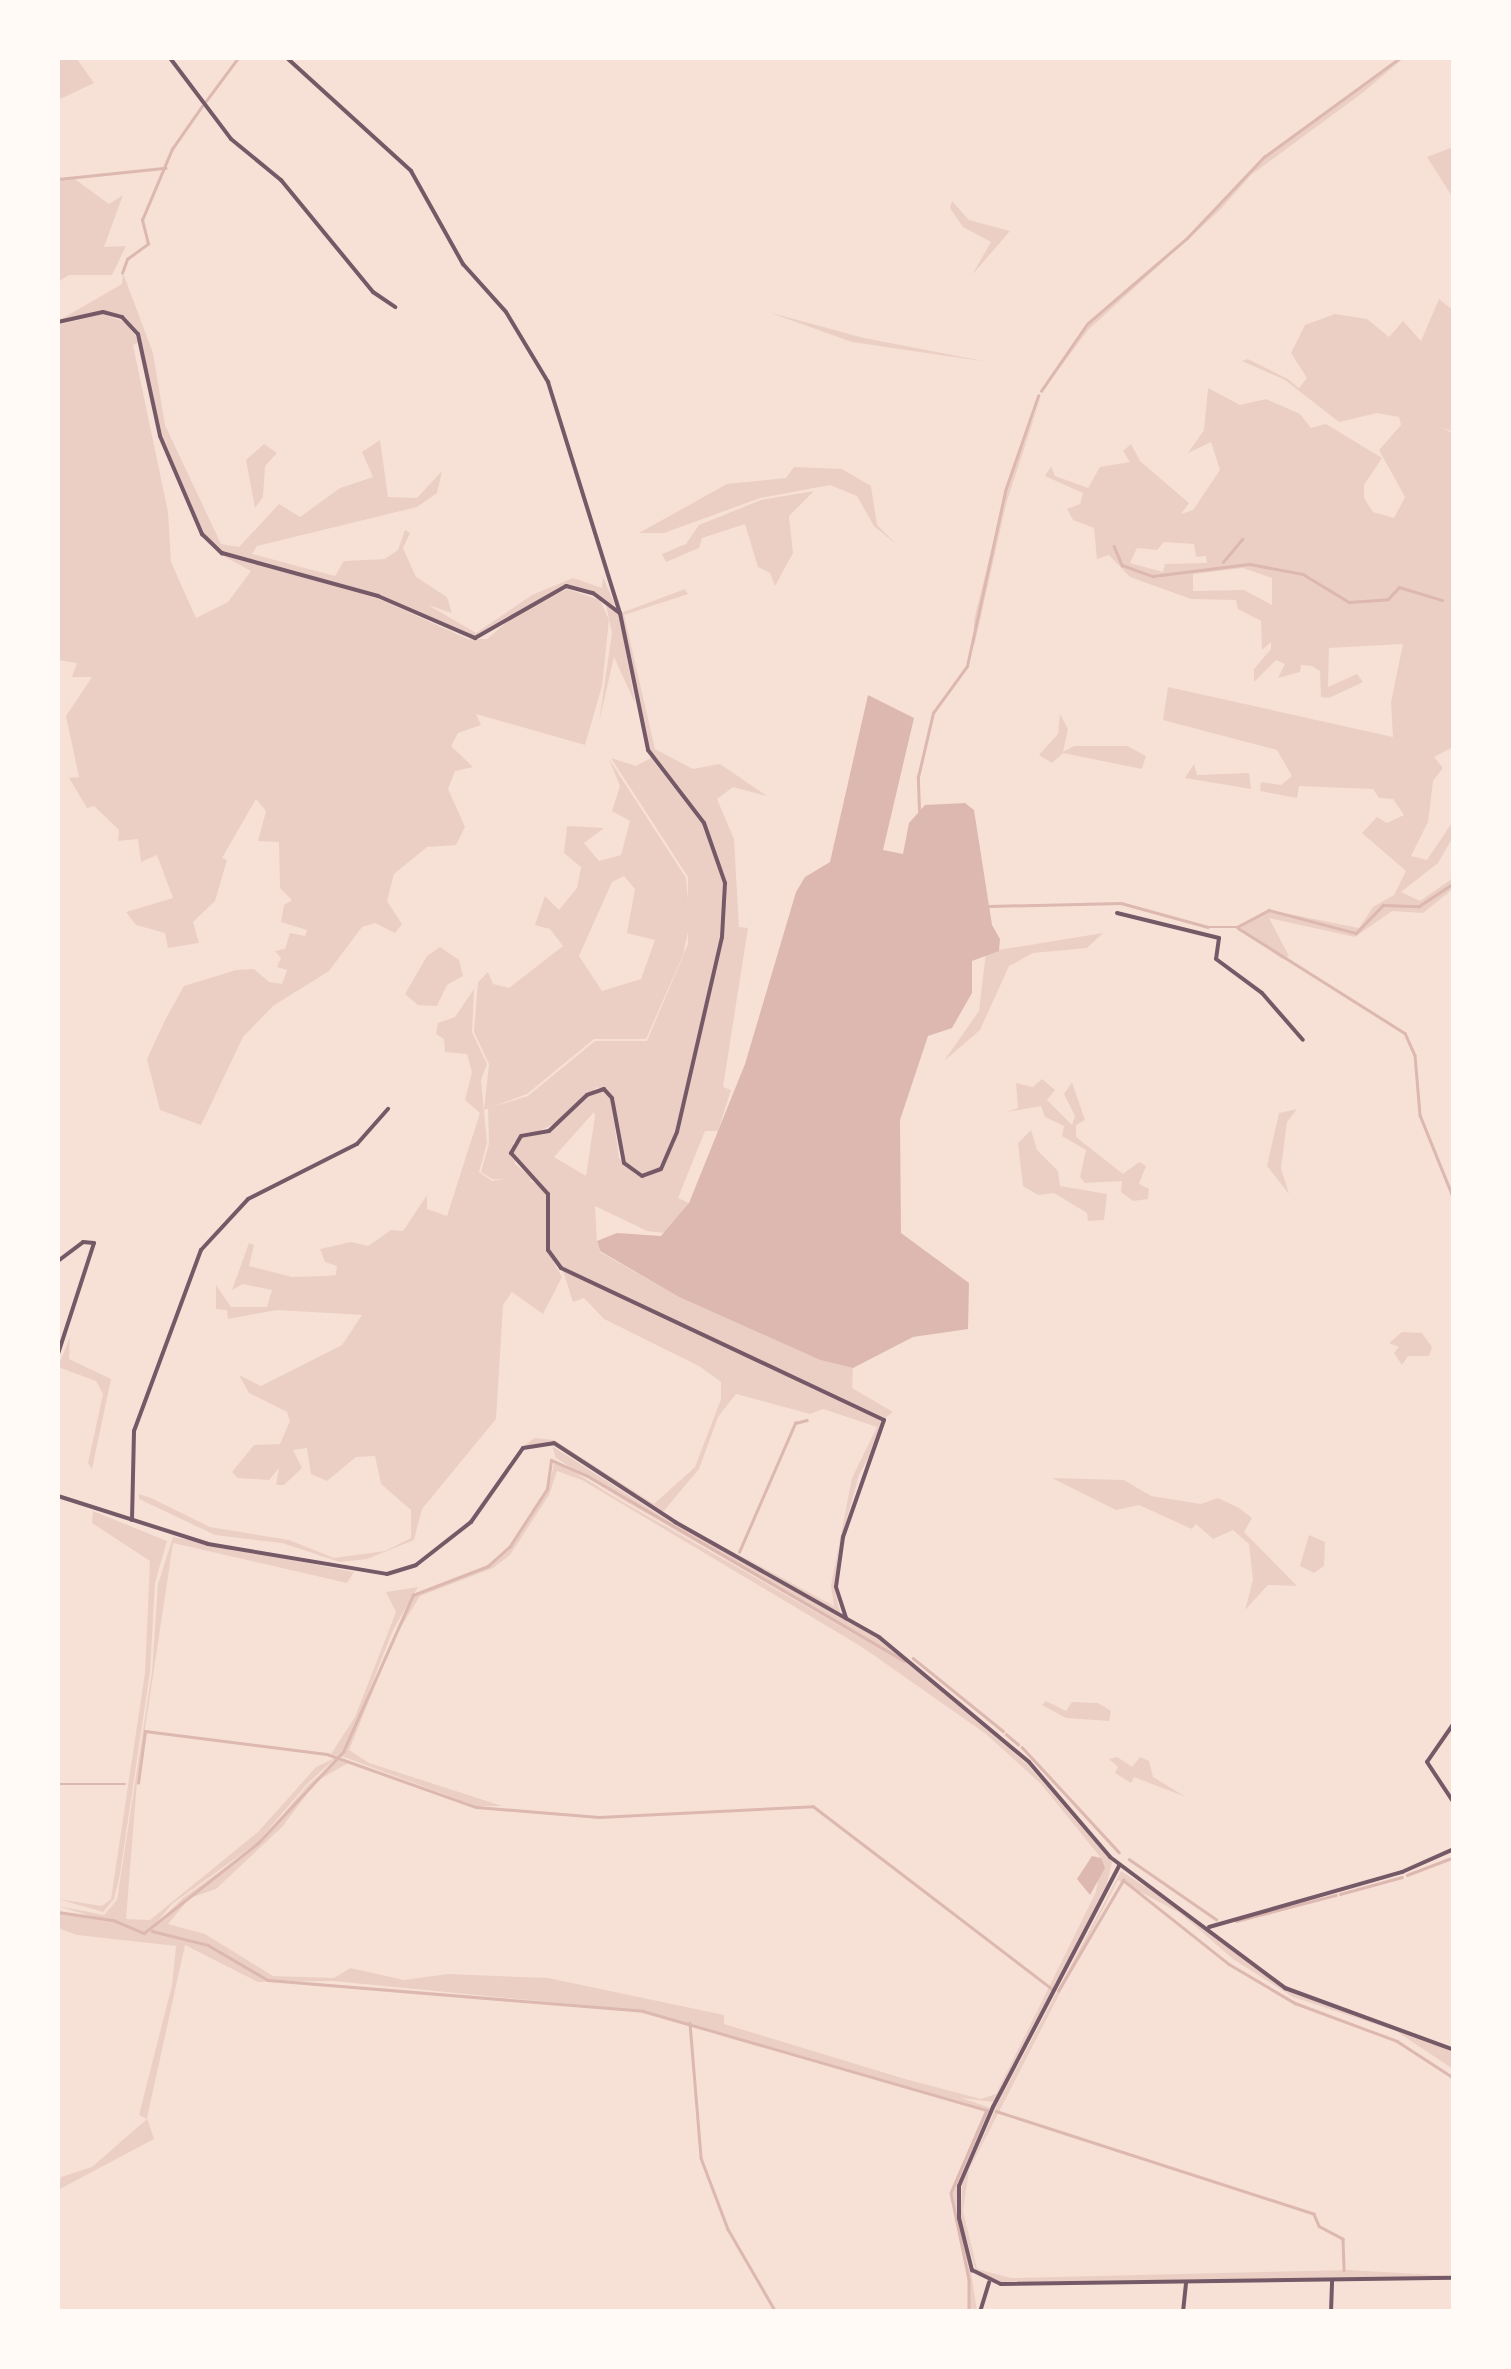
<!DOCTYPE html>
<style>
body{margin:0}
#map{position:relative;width:1511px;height:2369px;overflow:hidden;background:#f7e1d7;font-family:"Alegreya Sans",sans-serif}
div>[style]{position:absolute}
.green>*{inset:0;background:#ebcfc5}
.water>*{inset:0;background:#dcb8b0}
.stream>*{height:2.5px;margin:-1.25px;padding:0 1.25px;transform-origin:1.25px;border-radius:1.25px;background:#dcb8b0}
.minor>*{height:4px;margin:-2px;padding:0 2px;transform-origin:2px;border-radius:2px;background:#755966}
span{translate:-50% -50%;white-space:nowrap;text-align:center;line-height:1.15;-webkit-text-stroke:10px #fffaf5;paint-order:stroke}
.frame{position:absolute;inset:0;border:60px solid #fffaf5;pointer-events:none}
</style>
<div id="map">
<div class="green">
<i style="clip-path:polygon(58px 58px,76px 58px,94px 83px,58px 100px)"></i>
<i style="clip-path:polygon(1404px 58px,1361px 94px,1251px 175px,1220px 210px,1088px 330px,1041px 393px,1088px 325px,1187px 238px,1264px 158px)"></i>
<i style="clip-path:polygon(1453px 147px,1453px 198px,1427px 157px)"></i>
<i style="clip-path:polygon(72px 177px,109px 204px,123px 195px,104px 247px,126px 246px,112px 275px,69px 275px,58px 282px,58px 180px)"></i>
<i style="clip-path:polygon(952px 201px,969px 220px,1010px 231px,972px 275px,991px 242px,963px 227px,950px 208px)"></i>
<i style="clip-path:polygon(123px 273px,153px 353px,165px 425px,221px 544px,239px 547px,279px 504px,300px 517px,340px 488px,373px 477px,362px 452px,380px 440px,388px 497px,417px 498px,442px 471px,437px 493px,417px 507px,257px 546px,252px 554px,335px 576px,344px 561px,385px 559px,398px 550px,405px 530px,410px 533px,403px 548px,416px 577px,447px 597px,452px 613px,428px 605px,476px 633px,532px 595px,573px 578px,602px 588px,603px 577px,615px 605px,566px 585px,475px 637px,378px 594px,223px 552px,204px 533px,161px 435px,139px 333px,111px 312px,58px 321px,122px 284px)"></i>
<i style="clip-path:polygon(evenodd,1439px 299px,1454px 311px,1453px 432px,1441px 427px,1454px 434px,1453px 747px,1434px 757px,1443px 768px,1433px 781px,1428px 822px,1411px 856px,1427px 860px,1453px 821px,1453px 837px,1438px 863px,1401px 892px,1420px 901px,1453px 878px,1453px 889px,1423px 913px,1392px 911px,1355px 937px,1269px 918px,1289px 956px,1282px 959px,1237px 926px,1269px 910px,1359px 928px,1373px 907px,1394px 895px,1406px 871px,1362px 833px,1377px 817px,1387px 823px,1404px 815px,1393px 799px,1379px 798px,1373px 789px,1299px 786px,1297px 798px,1260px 791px,1261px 782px,1281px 785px,1292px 776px,1277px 750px,1163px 720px,1168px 687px,1393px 737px,1391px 702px,1403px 644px,1329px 648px,1328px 687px,1357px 674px,1363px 682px,1329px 698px,1321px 697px,1320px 671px,1312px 666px,1301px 665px,1300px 672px,1278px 678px,1285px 664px,1276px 660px,1254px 682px,1254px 669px,1271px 649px,1271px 642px,1262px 650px,1261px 621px,1238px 609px,1236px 600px,1191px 599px,1130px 577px,1109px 555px,1097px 559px,1094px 528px,1073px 520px,1067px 509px,1080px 504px,1083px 493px,1045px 476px,1051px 466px,1055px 476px,1088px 488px,1100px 467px,1130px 462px,1123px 451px,1131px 444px,1140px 461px,1189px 503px,1181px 514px,1193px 510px,1220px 470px,1211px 442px,1188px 453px,1204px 430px,1208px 388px,1240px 405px,1266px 399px,1300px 414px,1311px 428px,1326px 424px,1382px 458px,1364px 485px,1364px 498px,1373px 512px,1394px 518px,1405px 497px,1379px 450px,1401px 425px,1399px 417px,1377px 413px,1339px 422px,1285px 380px,1242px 361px,1248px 359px,1288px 379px,1299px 388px,1307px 378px,1291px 353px,1305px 325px,1335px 314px,1367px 319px,1389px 337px,1403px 321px,1421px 341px,1439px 299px,1164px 542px,1194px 544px,1196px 557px,1206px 556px,1207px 563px,1165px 564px,1163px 572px,1130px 563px,1137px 548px,1157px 550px,1164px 542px,1439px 299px,1243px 568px,1272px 578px,1272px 605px,1244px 590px,1193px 591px,1193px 574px,1243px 568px)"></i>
<i style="clip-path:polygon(768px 312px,864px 338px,988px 362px,852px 342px)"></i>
<i style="clip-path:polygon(103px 314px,125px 322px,140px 342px,133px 345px,168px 512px,171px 562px,196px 618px,228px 602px,251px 571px,216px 552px,377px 598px,468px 639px,487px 639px,516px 614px,567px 589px,600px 600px,609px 620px,602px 686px,585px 745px,476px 714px,481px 725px,458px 733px,451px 746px,473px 767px,455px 771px,448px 789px,465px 827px,456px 845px,427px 847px,394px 874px,387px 901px,402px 924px,395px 933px,375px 923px,362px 927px,329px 971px,273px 1006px,243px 1037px,201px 1125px,160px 1110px,147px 1059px,166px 1018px,184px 986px,236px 970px,254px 969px,269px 982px,282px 984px,287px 970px,277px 967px,281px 958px,275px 951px,285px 949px,290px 933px,305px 936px,307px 930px,281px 922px,284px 905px,292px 900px,280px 888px,279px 842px,258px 841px,266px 811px,256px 799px,222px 858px,227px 860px,215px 901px,193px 922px,199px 943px,168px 948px,165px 933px,136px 925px,126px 912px,173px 898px,157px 855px,141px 862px,138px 839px,118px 841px,119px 830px,94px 806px,87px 808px,69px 778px,79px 777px,66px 716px,92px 677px,72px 677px,77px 663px,58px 660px,58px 325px)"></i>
<i style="clip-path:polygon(1041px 397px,1006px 504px,974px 647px,974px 620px,1006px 491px)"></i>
<i style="clip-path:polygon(264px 444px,277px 453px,265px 466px,263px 497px,255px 508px,246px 460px)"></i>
<i style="clip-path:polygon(794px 467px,842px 469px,871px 486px,877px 525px,897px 545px,874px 526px,857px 496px,830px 485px,760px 498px,664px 533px,639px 533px,727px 484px,786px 478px)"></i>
<i style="clip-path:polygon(814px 491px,789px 516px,793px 553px,775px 586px,770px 573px,758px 567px,745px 524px,702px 538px,699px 548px,666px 562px,662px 554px,686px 544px,699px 525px,761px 500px)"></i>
<i style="clip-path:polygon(evenodd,685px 589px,688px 594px,624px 615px,655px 749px,693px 769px,720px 764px,767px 796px,733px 787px,717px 799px,734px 839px,739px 927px,748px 928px,723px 1087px,731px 1090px,718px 1131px,705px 1131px,678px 1198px,689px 1203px,679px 1219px,664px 1233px,647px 1231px,595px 1206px,597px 1242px,600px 1252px,679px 1297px,820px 1360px,853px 1368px,852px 1388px,893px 1412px,885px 1418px,562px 1267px,550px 1250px,550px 1193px,513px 1153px,522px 1138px,549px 1132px,588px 1096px,604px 1090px,611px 1098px,619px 1158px,636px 1175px,662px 1170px,678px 1133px,723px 937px,726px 882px,705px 823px,649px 749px,621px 613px,685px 589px,594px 1112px,595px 1116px,586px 1176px,554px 1157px,594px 1112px)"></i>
<i style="clip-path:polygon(606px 605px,619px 614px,635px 703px,614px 657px,599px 722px,612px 633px)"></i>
<i style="clip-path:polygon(1060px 714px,1068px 729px,1063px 752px,1074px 746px,1127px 746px,1146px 756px,1142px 769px,1063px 753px,1052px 763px,1039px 755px,1058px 734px)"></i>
<i style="clip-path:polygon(611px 758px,636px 766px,651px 758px,702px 824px,723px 883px,720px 936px,676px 1132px,659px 1168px,642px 1174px,629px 1167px,618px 1145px,614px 1097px,597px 1087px,567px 1118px,513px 1143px,515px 1164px,536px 1181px,492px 1179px,481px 1172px,489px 1143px,488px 1108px,528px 1096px,595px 1041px,647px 1041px,688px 944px,688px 877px)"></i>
<i style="clip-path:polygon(evenodd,609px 759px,686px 878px,690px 922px,683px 955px,646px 1039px,594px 1039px,527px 1094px,484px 1110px,489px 1064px,474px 1032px,478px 982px,488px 972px,493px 984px,509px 988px,563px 946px,550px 929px,535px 925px,545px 896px,559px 910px,577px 888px,581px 867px,564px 853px,567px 826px,604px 828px,584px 843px,599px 861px,621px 855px,630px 821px,612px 811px,620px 786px,609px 759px,624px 876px,635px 889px,627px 933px,655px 940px,641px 979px,602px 991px,579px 956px,612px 882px,624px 876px)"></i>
<i style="clip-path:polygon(1194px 764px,1197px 775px,1249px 773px,1251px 789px,1185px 778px)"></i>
<i style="clip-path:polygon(1103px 933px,1087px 948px,1033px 953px,1009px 966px,980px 1030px,944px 1061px,979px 1011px,986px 952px)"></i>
<i style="clip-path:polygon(440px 947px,459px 960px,463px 976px,447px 985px,437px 1006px,418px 1005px,405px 994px,427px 956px)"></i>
<i style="clip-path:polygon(474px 989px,472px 1032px,487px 1064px,481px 1080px,487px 1143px,479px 1172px,492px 1181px,518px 1177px,538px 1184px,547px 1194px,547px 1250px,562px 1277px,543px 1314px,512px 1292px,503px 1305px,496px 1419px,422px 1509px,414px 1540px,367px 1559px,340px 1562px,282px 1543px,215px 1535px,139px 1499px,139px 1494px,151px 1498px,210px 1527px,289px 1540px,334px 1558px,385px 1551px,411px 1538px,411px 1510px,381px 1484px,375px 1456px,356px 1457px,327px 1481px,311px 1474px,307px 1448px,293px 1450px,302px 1468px,284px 1485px,276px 1485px,279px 1468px,269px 1480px,238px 1478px,232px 1472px,254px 1445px,280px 1444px,290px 1421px,287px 1412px,249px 1393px,239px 1375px,261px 1386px,342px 1345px,362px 1315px,277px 1310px,228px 1319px,227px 1310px,216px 1309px,216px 1285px,231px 1307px,267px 1307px,272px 1290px,243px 1284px,232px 1290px,249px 1243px,254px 1245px,249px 1266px,292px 1277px,328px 1276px,336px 1275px,337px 1266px,325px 1262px,320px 1249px,351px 1242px,368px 1246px,391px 1230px,403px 1231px,427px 1195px,427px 1209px,447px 1216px,480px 1113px,465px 1100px,472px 1072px,467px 1054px,445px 1052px,444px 1039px,436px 1034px,438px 1023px,455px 1017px)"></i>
<i style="clip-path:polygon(1042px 1079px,1055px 1090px,1047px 1100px,1072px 1125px,1075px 1116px,1064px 1094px,1072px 1082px,1085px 1120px,1076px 1125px,1076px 1137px,1123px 1174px,1139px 1162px,1146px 1166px,1139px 1184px,1149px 1189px,1148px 1199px,1133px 1201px,1121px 1192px,1122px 1181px,1085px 1183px,1080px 1177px,1086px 1150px,1062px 1136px,1064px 1126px,1045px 1117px,1041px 1106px,1007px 1112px,1018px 1108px,1016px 1083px,1033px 1087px)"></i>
<i style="clip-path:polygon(1297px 1109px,1287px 1122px,1281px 1168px,1289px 1194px,1267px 1166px,1279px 1113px)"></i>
<i style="clip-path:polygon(1031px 1130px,1037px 1150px,1058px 1171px,1060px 1186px,1107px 1194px,1104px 1220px,1088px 1221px,1087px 1213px,1054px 1193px,1038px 1195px,1023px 1186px,1018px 1143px)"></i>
<i style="clip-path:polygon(563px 1271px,880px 1418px,882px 1433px,859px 1475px,839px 1547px,834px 1587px,840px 1612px,837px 1613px,738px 1554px,834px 1606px,831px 1586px,852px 1478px,877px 1427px,823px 1409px,810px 1414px,736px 1394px,718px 1417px,699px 1469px,662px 1513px,554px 1442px,524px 1446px,534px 1438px,554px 1440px,654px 1504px,695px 1467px,721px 1399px,721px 1382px,699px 1366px,604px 1319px,584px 1298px,573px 1302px)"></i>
<i style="clip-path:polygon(1402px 1332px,1422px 1333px,1432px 1347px,1429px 1356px,1408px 1356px,1402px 1365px,1394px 1353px,1399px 1347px,1389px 1343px)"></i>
<i style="clip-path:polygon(70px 1337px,69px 1359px,111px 1379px,92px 1469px,88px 1463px,103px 1394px,96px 1381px,58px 1367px)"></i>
<i style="clip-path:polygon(552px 1446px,661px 1516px,878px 1638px,1027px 1764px,1112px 1862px,1107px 1884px,994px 2102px,961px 2098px,991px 2108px,958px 2187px,977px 2311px,970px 2311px,970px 2279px,952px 2192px,987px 2110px,643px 2011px,333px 1981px,258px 1982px,185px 1945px,147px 2118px,154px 2139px,58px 2190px,61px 2177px,92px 2167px,147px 2119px,139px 2115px,172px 1985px,176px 1946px,77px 1935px,58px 1928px,58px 1913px,94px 1917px,58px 1906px,104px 1915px,117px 1900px,152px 1672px,158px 1584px,173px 1537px,354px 1572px,347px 1583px,173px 1543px,137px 1782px,126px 1919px,150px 1920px,259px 1831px,316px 1767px,337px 1757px,307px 1784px,257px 1843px,172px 1904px,152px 1928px,183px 1898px,258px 1844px,308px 1785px,339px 1758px,350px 1762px,317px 1781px,282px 1827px,216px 1889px,190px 1898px,168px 1924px,205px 1934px,273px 1976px,334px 1978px,350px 1968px,404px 1980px,448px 1974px,548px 1978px,724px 2015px,724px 2024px,905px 2079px,981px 2099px,996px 2094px,1096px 1892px,1101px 1858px,1041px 1784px,986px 1734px,862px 1647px,582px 1480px,557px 1471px,549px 1495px,510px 1555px,493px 1568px,420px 1596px,396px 1635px,349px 1750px,369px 1763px,502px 1806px,476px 1806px,341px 1756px,413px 1595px,489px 1566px,511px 1547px,548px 1489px,555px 1460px,623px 1502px,903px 1662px,623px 1500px,556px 1458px)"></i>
<i style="clip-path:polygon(1052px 1478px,1124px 1480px,1151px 1496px,1201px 1504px,1218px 1498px,1239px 1508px,1252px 1518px,1244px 1532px,1297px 1586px,1268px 1585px,1245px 1610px,1253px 1580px,1249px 1544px,1233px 1530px,1213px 1539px,1196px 1524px,1192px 1529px,1139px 1505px,1116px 1510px)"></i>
<i style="clip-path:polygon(93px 1511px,167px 1541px,155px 1583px,150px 1672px,120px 1874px,114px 1899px,103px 1912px,58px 1899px,102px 1906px,111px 1899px,145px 1673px,150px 1561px,92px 1523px)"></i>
<i style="clip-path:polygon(1309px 1535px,1325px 1542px,1324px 1566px,1314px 1573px,1300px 1566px)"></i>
<i style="clip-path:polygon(418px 1587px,393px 1630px,351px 1736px,339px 1756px,331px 1754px,355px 1717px,396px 1612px,386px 1592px)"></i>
<i style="clip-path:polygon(1046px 1701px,1066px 1711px,1072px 1702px,1098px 1703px,1111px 1711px,1109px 1721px,1066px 1718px,1042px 1705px)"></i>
<i style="clip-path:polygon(1117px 1757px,1132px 1767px,1140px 1757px,1149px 1761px,1153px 1777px,1186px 1797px,1134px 1777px,1131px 1783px,1115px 1773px,1118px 1767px,1109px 1759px)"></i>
<i style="clip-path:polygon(1121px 1871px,1206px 1926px,1284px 1989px,1422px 2036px,1453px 2053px,1453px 2069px,1396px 2031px,1293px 1997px,1233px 1959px,1180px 1913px,1118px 1880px,969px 2170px,963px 2211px,977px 2269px,1011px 2278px,1349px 2270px,1453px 2276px,1002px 2282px,976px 2271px,961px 2220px,962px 2185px,998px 2103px)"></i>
</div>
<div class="water">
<i style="clip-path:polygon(868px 695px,914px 718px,883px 850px,903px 854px,909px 823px,925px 805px,965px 803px,974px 810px,992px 925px,1000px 939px,999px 951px,972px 961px,972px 993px,952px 1028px,928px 1036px,900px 1120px,901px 1233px,969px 1283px,968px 1329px,913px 1337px,853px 1368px,820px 1360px,679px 1297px,600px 1251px,597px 1241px,617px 1233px,661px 1236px,689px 1203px,745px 1064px,796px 892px,805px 877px,830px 862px)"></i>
<i style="clip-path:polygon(1092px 1856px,1101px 1858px,1105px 1868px,1090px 1895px,1077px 1879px)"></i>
</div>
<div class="stream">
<i style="left:206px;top:101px;width:54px;rotate:-53.3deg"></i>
<i style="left:58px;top:179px;width:108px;rotate:-5.9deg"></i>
<i style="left:122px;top:273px;width:15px;rotate:-70deg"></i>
<i style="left:127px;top:259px;width:26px;rotate:-36deg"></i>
<i style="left:148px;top:244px;width:25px;rotate:-104deg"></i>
<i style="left:142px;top:220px;width:77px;rotate:-67.1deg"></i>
<i style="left:172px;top:149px;width:52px;rotate:-55.1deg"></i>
<i style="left:1041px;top:391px;width:81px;rotate:-55.5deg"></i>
<i style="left:1087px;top:324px;width:132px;rotate:-40.7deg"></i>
<i style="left:1187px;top:238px;width:112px;rotate:-46.5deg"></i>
<i style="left:1264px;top:157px;width:168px;rotate:-36.1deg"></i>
<i style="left:1114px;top:546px;width:21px;rotate:67deg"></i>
<i style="left:1122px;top:565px;width:33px;rotate:20deg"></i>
<i style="left:1153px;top:576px;width:98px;rotate:-7.1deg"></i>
<i style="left:1250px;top:564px;width:54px;rotate:10.7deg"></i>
<i style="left:1303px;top:574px;width:54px;rotate:31.3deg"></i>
<i style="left:1349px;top:602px;width:39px;rotate:-4deg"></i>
<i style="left:1388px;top:599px;width:16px;rotate:-47deg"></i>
<i style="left:1399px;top:587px;width:45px;rotate:16.8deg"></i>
<i style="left:1223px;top:562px;width:30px;rotate:-50deg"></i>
<i style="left:919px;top:811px;width:34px;rotate:-92deg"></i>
<i style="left:918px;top:777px;width:66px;rotate:-76.8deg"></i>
<i style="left:933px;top:713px;width:58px;rotate:-54.1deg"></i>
<i style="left:967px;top:666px;width:179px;rotate:-77.7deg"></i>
<i style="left:1005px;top:491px;width:101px;rotate:-70.8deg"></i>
<i style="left:989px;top:906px;width:132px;rotate:-1.3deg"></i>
<i style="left:1121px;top:903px;width:90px;rotate:15.4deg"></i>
<i style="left:1208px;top:927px;width:29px"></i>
<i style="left:1237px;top:927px;width:36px;rotate:-28deg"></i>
<i style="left:1269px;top:910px;width:90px;rotate:14.8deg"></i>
<i style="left:1356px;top:933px;width:39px;rotate:-46deg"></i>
<i style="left:1383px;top:905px;width:36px;rotate:2deg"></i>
<i style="left:1419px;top:906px;width:42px;rotate:-33.3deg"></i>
<i style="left:1238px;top:928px;width:197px;rotate:32.2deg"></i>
<i style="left:1405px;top:1033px;width:24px;rotate:66deg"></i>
<i style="left:1415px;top:1055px;width:60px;rotate:85.2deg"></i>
<i style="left:1420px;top:1115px;width:91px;rotate:68deg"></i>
<i style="left:739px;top:1552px;width:141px;rotate:-66.5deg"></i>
<i style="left:795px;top:1423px;width:12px;rotate:-14deg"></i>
<i style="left:913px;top:1658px;width:116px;rotate:39deg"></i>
<i style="left:1006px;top:1734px;width:16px;rotate:40deg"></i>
<i style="left:1022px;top:1747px;width:143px;rotate:47.3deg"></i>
<i style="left:138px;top:1783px;width:52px;rotate:-82.3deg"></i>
<i style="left:145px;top:1731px;width:183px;rotate:7.2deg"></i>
<i style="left:327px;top:1754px;width:158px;rotate:19.6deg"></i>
<i style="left:476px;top:1807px;width:123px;rotate:4.6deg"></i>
<i style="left:599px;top:1817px;width:214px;rotate:-2.9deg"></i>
<i style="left:813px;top:1806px;width:301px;rotate:37.4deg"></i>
<i style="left:58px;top:1784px;width:67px"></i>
<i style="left:1452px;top:1857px;width:2px;rotate:-27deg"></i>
<i style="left:1129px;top:1859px;width:106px;rotate:34.6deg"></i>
<i style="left:1407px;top:1875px;width:45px;rotate:-20.9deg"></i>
<i style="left:1340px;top:1894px;width:64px;rotate:-15.3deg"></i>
<i style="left:58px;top:1912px;width:56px;rotate:8.3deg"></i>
<i style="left:113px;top:1920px;width:34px;rotate:23deg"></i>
<i style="left:144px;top:1933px;width:145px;rotate:-38.3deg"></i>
<i style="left:258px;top:1843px;width:125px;rotate:-47deg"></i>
<i style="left:343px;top:1752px;width:172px;rotate:-66deg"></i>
<i style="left:413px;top:1595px;width:80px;rotate:-21.1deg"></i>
<i style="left:488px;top:1566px;width:30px;rotate:-42deg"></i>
<i style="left:510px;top:1546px;width:68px;rotate:-57deg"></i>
<i style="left:547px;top:1489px;width:29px;rotate:-82deg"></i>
<i style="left:551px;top:1460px;width:40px;rotate:23.4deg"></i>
<i style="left:588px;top:1476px;width:366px;rotate:30.3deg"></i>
<i style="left:1236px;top:1921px;width:103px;rotate:-14.6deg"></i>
<i style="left:152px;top:1931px;width:58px;rotate:14deg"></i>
<i style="left:208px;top:1945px;width:69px;rotate:30.3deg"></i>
<i style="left:268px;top:1980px;width:376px;rotate:4.7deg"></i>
<i style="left:643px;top:2011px;width:358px;rotate:16.1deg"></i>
<i style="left:987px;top:2110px;width:90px;rotate:113.4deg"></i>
<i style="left:951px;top:2193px;width:88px;rotate:78.2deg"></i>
<i style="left:969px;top:2279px;width:33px;rotate:90deg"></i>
<i style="left:1058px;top:1991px;width:129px;rotate:-59.6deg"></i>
<i style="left:1123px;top:1880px;width:135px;rotate:38.4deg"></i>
<i style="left:1229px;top:1964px;width:77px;rotate:30.6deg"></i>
<i style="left:1295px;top:2003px;width:109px;rotate:20.4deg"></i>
<i style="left:1397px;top:2041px;width:68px;rotate:33deg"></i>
<i style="left:690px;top:2023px;width:135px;rotate:85.3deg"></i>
<i style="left:701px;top:2158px;width:76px;rotate:69.2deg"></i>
<i style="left:728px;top:2229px;width:96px;rotate:60deg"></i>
<i style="left:996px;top:2111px;width:334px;rotate:17.9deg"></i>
<i style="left:1314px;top:2214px;width:13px;rotate:67deg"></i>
<i style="left:1319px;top:2226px;width:27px;rotate:28deg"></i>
<i style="left:1343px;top:2239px;width:31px;rotate:88deg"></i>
</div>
<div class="minor">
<i style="left:170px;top:58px;width:101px;rotate:53deg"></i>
<i style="left:231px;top:139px;width:65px;rotate:39.4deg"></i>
<i style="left:281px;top:180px;width:145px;rotate:50.6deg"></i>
<i style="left:373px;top:292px;width:27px;rotate:34deg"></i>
<i style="left:287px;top:58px;width:168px;rotate:42.3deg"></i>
<i style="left:411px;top:171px;width:107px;rotate:60.8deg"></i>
<i style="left:463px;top:264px;width:64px;rotate:48.1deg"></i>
<i style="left:506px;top:312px;width:82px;rotate:59deg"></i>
<i style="left:548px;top:382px;width:242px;rotate:72.7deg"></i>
<i style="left:620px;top:613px;width:140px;rotate:78.4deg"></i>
<i style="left:648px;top:750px;width:92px;rotate:52.5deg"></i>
<i style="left:704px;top:823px;width:64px;rotate:70.7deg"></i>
<i style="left:725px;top:883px;width:54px;rotate:93.2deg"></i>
<i style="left:722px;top:937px;width:200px;rotate:103deg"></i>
<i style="left:677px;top:1132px;width:40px;rotate:113.4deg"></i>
<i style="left:661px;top:1169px;width:20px;rotate:160deg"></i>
<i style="left:642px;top:1176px;width:22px;rotate:-144deg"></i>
<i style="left:624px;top:1163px;width:66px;rotate:-100.5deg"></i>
<i style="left:612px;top:1098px;width:12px;rotate:-132deg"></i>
<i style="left:604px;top:1089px;width:18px;rotate:161deg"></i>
<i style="left:587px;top:1095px;width:52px;rotate:136.5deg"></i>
<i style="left:549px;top:1131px;width:28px;rotate:170deg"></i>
<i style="left:521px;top:1136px;width:20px;rotate:120deg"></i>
<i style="left:511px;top:1153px;width:55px;rotate:47.9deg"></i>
<i style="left:548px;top:1194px;width:56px;rotate:90deg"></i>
<i style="left:548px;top:1250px;width:22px;rotate:54deg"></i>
<i style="left:561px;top:1268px;width:357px;rotate:25.2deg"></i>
<i style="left:884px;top:1420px;width:124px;rotate:109.3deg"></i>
<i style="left:843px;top:1537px;width:50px;rotate:98deg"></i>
<i style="left:836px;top:1587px;width:33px;rotate:72deg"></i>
<i style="left:58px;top:322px;width:46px;rotate:-12.5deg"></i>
<i style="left:103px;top:312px;width:20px;rotate:15deg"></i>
<i style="left:122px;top:317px;width:23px;rotate:47deg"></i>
<i style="left:138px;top:334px;width:104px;rotate:77.8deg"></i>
<i style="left:160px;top:436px;width:107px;rotate:66.8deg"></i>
<i style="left:202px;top:534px;width:28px;rotate:44deg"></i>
<i style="left:222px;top:553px;width:162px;rotate:15.4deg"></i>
<i style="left:378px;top:596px;width:106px;rotate:23.4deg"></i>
<i style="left:475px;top:638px;width:105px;rotate:-29.7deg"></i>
<i style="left:566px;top:586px;width:28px;rotate:15deg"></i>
<i style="left:593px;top:593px;width:34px;rotate:37deg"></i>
<i style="left:1117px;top:913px;width:105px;rotate:13.8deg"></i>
<i style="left:1219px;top:938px;width:21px;rotate:98deg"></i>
<i style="left:1216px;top:959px;width:57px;rotate:36.5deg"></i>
<i style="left:1262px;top:993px;width:62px;rotate:48.9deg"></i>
<i style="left:58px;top:1261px;width:31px;rotate:-37deg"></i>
<i style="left:83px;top:1242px;width:11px;rotate:5deg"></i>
<i style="left:94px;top:1243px;width:117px;rotate:108deg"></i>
<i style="left:58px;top:1496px;width:157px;rotate:17.7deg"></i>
<i style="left:208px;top:1544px;width:181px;rotate:9.5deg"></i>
<i style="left:387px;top:1574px;width:30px;rotate:-17deg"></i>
<i style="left:416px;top:1565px;width:70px;rotate:-38deg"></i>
<i style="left:471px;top:1522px;width:90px;rotate:-54.9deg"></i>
<i style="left:523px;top:1448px;width:31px;rotate:-9deg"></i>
<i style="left:554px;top:1443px;width:145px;rotate:33.1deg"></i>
<i style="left:675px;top:1522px;width:234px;rotate:29.4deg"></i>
<i style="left:879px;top:1637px;width:195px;rotate:39.8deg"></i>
<i style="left:1029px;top:1762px;width:125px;rotate:49.5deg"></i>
<i style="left:1110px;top:1857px;width:219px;rotate:36.8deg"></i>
<i style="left:1285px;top:1988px;width:180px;rotate:20.1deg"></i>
<i style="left:132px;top:1520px;width:89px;rotate:-88.7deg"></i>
<i style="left:134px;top:1431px;width:193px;rotate:-69.7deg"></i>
<i style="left:201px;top:1250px;width:69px;rotate:-47.3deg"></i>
<i style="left:248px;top:1199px;width:122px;rotate:-26.8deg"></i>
<i style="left:357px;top:1144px;width:47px;rotate:-48.5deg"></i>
<i style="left:1454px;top:1723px;width:47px;rotate:124.7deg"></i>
<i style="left:1427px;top:1762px;width:49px;rotate:56.6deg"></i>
<i style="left:1119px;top:1866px;width:272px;rotate:117.6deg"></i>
<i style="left:993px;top:2107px;width:86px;rotate:113.3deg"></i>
<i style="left:959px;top:2186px;width:32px;rotate:90deg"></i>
<i style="left:959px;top:2218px;width:54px;rotate:76deg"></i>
<i style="left:972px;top:2270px;width:32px;rotate:26deg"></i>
<i style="left:1001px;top:2284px;width:453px;rotate:-0.8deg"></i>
<i style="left:1209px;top:1927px;width:201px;rotate:-15.9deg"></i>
<i style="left:1402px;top:1872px;width:57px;rotate:-23.9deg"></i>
<i style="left:980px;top:2312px;width:31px;rotate:-73deg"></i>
<i style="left:1183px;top:2312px;width:29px;rotate:-84deg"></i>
<i style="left:1331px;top:2312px;width:31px;rotate:-88deg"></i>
</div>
<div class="frame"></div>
</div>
